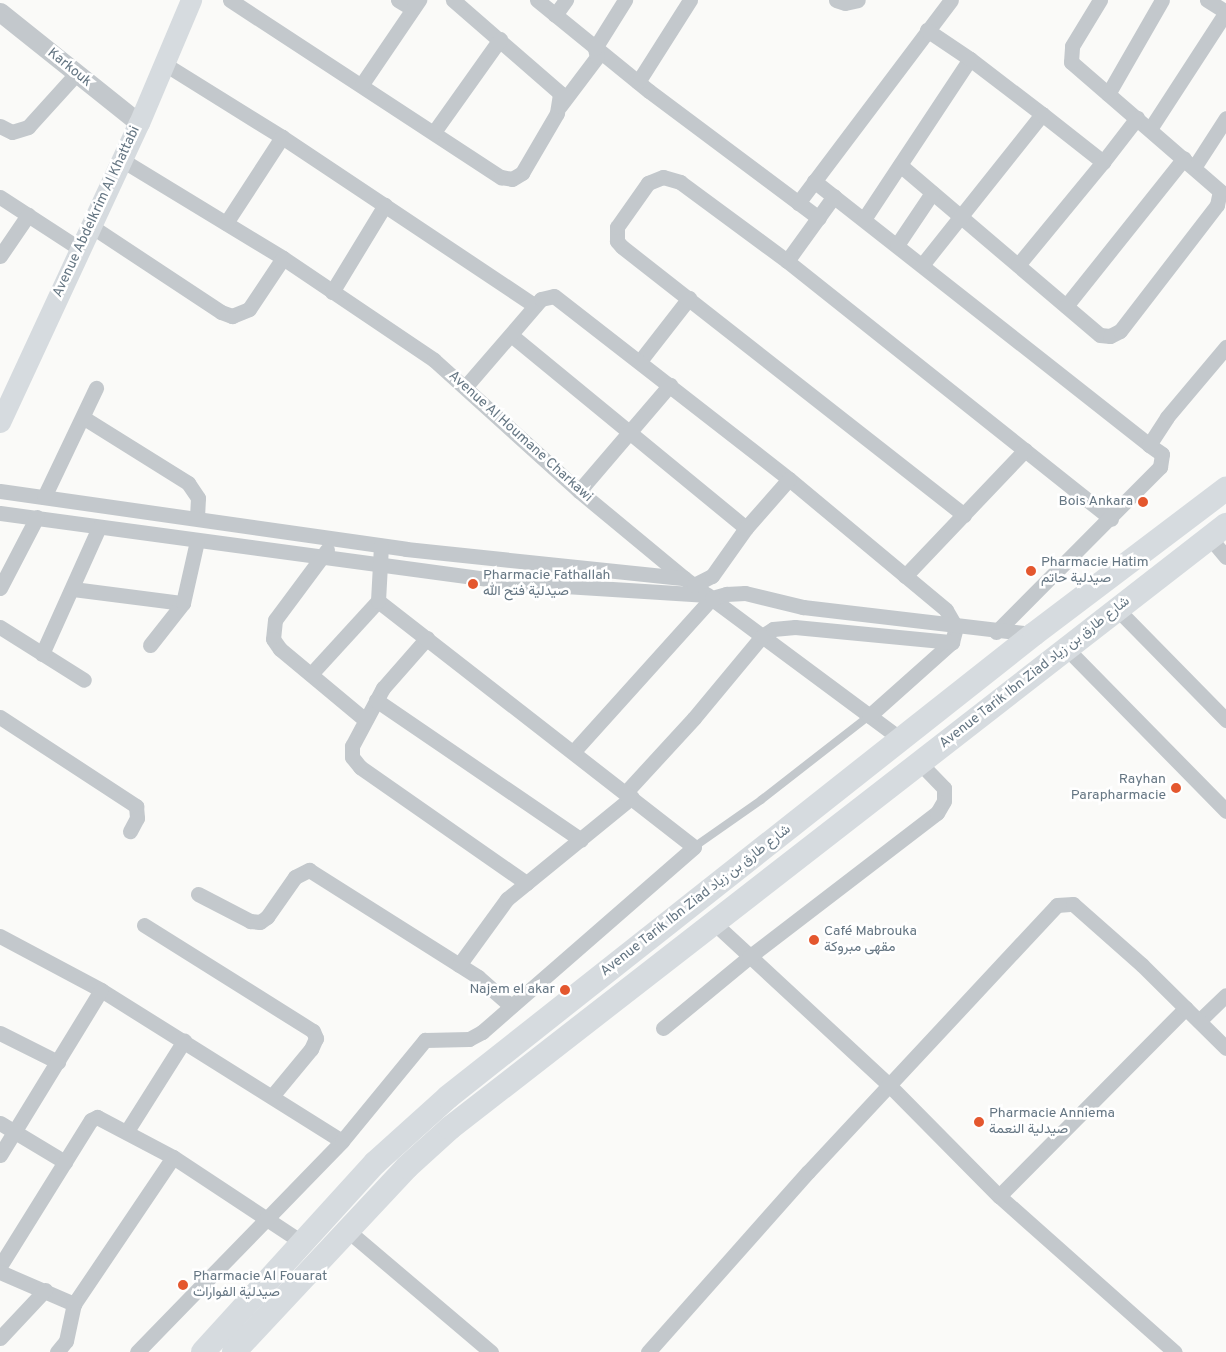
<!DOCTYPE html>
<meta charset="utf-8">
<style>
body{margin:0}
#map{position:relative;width:1226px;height:1352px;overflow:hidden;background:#fafaf8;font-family:Overpass,Vazirmatn,sans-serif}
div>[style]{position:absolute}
.service>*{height:8px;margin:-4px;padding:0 4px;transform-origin:4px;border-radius:4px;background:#c3c8cc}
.minor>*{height:15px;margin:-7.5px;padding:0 7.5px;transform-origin:7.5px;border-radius:7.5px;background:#c3c8cc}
.tertiary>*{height:19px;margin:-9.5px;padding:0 9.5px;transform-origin:9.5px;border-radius:9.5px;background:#c3c8cc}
.secondary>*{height:21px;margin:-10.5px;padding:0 10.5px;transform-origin:10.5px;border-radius:10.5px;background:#d6dbdf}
.primary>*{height:24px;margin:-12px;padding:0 12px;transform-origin:12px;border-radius:12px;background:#d6dbdf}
.dots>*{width:14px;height:14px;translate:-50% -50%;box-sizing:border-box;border:2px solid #fff;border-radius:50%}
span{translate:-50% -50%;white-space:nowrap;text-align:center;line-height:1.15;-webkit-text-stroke:5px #fff;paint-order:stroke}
.street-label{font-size:14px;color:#657683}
.poi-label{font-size:14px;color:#657683}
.right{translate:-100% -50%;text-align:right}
.left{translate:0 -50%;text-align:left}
</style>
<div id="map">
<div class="service">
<i style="left:694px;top:847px;width:82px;rotate:-35deg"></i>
<i style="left:761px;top:800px;width:137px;rotate:-37.9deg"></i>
</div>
<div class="minor">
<i style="left:230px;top:0;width:324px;rotate:33.2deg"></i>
<i style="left:501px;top:177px;width:11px;rotate:10deg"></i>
<i style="left:512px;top:179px;width:12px;rotate:-31deg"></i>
<i style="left:522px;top:173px;width:69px;rotate:-59.7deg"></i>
<i style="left:557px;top:113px;width:20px;rotate:-81deg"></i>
<i style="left:560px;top:93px;width:142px;rotate:-139deg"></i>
<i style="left:398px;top:0;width:17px;rotate:31deg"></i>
<i style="left:537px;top:0;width:144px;rotate:39.1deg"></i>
<i style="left:649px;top:91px;width:212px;rotate:36.8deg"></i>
<i style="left:836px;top:0;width:9px;rotate:18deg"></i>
<i style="left:845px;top:3px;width:13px;rotate:-13deg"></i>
<i style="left:1207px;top:0;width:22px;rotate:32deg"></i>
<i style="left:555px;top:15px;width:19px;rotate:-54deg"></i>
<i style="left:970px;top:59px;width:91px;rotate:37.4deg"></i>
<i style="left:163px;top:63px;width:140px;rotate:31.9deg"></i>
<i style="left:282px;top:137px;width:304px;rotate:33.7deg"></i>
<i style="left:638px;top:82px;width:97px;rotate:-57.6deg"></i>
<i style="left:362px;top:84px;width:102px;rotate:-55.8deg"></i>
<i style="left:1108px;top:94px;width:108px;rotate:-60.1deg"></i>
<i style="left:560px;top:106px;width:61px;rotate:-52.9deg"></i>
<i style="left:597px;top:57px;width:9px;rotate:-103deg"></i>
<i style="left:595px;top:48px;width:57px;rotate:-58deg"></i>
<i style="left:0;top:126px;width:13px;rotate:27deg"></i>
<i style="left:12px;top:132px;width:17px;rotate:-17deg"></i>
<i style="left:28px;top:127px;width:72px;rotate:-47.8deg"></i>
<i style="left:1150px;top:129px;width:140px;rotate:-57deg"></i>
<i style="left:434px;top:132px;width:114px;rotate:-54.6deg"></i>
<i style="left:122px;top:160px;width:188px;rotate:31.3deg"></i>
<i style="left:283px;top:258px;width:182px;rotate:34deg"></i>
<i style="left:434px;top:360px;width:195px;rotate:42.1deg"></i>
<i style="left:579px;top:491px;width:136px;rotate:39.6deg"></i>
<i style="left:684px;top:578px;width:270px;rotate:36.6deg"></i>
<i style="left:900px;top:165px;width:262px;rotate:40.4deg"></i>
<i style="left:1100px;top:335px;width:10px;rotate:6deg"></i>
<i style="left:1110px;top:336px;width:11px;rotate:-27deg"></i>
<i style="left:1120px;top:331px;width:159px;rotate:-52.4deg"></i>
<i style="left:1217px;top:205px;width:14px;rotate:-78deg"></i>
<i style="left:1220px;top:191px;width:197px;rotate:-139.1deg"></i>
<i style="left:1071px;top:62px;width:16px;rotate:-86deg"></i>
<i style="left:1072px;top:46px;width:54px;rotate:-58.7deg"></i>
<i style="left:1195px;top:166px;width:57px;rotate:-57.1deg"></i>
<i style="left:814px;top:181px;width:427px;rotate:38.2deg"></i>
<i style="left:0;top:197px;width:95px;rotate:33deg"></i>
<i style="left:798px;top:203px;width:254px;rotate:-53deg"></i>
<i style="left:864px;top:219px;width:192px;rotate:-56.5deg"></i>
<i style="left:970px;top:59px;width:52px;rotate:-146deg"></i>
<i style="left:226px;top:223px;width:103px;rotate:-56.9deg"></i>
<i style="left:91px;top:226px;width:156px;rotate:33.5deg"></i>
<i style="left:221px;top:312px;width:12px;rotate:20deg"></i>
<i style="left:232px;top:316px;width:18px;rotate:-22deg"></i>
<i style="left:249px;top:309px;width:61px;rotate:-56.3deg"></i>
<i style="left:897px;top:245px;width:63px;rotate:-56.1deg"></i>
<i style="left:0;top:256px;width:50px;rotate:-55.7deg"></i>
<i style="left:787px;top:261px;width:80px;rotate:-54.1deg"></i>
<i style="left:922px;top:265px;width:193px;rotate:-51.5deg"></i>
<i style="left:1042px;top:114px;width:78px;rotate:38.2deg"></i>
<i style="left:1103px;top:162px;width:56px;rotate:-52.3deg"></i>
<i style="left:1018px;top:265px;width:134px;rotate:-50.5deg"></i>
<i style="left:332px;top:292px;width:102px;rotate:-58.7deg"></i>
<i style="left:1066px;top:306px;width:189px;rotate:-51.4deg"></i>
<i style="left:511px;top:335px;width:304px;rotate:39.4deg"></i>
<i style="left:640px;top:361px;width:80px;rotate:-52.1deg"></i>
<i style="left:466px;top:386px;width:115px;rotate:-49.2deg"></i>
<i style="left:541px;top:299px;width:13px;rotate:-13deg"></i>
<i style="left:554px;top:296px;width:298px;rotate:37.9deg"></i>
<i style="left:789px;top:479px;width:204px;rotate:39.8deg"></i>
<i style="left:946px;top:610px;width:20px;rotate:60deg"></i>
<i style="left:956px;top:627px;width:16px;rotate:105deg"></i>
<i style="left:952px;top:642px;width:111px;rotate:138.3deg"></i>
<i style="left:84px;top:418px;width:123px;rotate:32deg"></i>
<i style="left:188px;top:483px;width:18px;rotate:56deg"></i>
<i style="left:198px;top:498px;width:20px;rotate:93deg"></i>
<i style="left:0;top:491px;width:410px;rotate:8.1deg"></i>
<i style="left:406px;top:549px;width:280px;rotate:6deg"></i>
<i style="left:579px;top:491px;width:140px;rotate:-49.4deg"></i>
<i style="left:44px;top:497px;width:121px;rotate:-64.5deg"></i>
<i style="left:0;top:513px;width:522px;rotate:7.71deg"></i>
<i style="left:517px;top:583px;width:191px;rotate:3.6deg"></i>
<i style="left:964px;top:515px;width:434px;rotate:-141.9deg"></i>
<i style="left:622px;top:247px;width:8px;rotate:-130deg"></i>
<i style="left:617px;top:241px;width:14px;rotate:-90deg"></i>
<i style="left:617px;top:227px;width:54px;rotate:-54.8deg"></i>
<i style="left:648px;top:183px;width:16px;rotate:-22deg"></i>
<i style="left:663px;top:177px;width:18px;rotate:16deg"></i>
<i style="left:680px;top:182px;width:133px;rotate:36.4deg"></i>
<i style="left:787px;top:261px;width:414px;rotate:38.5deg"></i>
<i style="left:1210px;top:538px;width:25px;rotate:50deg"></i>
<i style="left:327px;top:550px;width:87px;rotate:126.6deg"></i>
<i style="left:275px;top:620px;width:19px;rotate:96deg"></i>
<i style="left:273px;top:639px;width:12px;rotate:55deg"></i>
<i style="left:280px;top:649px;width:109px;rotate:39.8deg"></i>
<i style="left:905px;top:576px;width:174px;rotate:-46.4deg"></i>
<i style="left:694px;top:585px;width:20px;rotate:-27deg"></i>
<i style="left:712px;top:576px;width:59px;rotate:-54.7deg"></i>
<i style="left:746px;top:528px;width:65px;rotate:-48.7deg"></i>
<i style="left:0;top:588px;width:80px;rotate:-62.5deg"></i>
<i style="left:73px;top:589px;width:111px;rotate:7.3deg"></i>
<i style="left:1117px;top:609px;width:156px;rotate:45.5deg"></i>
<i style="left:0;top:627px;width:99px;rotate:32.2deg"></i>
<i style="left:996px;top:632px;width:233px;rotate:-45.2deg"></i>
<i style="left:1160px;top:467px;width:13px;rotate:-81deg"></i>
<i style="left:1162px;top:454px;width:16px;rotate:-145deg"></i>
<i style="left:1149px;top:445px;width:33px;rotate:-57deg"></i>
<i style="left:1167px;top:417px;width:92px;rotate:-49.9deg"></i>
<i style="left:427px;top:638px;width:67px;rotate:131.3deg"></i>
<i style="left:383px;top:688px;width:66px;rotate:118.1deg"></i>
<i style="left:352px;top:746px;width:11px;rotate:90deg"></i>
<i style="left:352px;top:757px;width:13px;rotate:51deg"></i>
<i style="left:360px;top:767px;width:203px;rotate:34.9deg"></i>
<i style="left:150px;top:645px;width:53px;rotate:-51.8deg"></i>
<i style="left:183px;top:603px;width:64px;rotate:-77.3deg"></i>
<i style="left:1067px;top:649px;width:227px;rotate:45.5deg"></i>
<i style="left:42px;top:654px;width:139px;rotate:-65.8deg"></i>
<i style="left:311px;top:674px;width:99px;rotate:-47.5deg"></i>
<i style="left:376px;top:700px;width:248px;rotate:34.3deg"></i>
<i style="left:0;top:717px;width:163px;rotate:33.2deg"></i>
<i style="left:136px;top:806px;width:12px;rotate:85deg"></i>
<i style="left:137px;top:818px;width:15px;rotate:118deg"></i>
<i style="left:574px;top:751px;width:206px;rotate:-48deg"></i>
<i style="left:712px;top:598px;width:15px;rotate:-16deg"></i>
<i style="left:726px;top:594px;width:19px;rotate:-3deg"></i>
<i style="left:745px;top:593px;width:60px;rotate:13.6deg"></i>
<i style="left:803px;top:607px;width:233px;rotate:6.7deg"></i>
<i style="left:626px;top:792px;width:100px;rotate:-47.4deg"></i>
<i style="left:694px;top:718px;width:107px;rotate:-50.3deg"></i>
<i style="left:762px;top:636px;width:13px;rotate:-32deg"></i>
<i style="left:773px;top:629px;width:22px;rotate:-5deg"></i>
<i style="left:795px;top:627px;width:158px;rotate:5.5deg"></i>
<i style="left:198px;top:894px;width:59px;rotate:27.4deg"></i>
<i style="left:250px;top:921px;width:10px;rotate:6deg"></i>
<i style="left:260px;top:922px;width:9px;rotate:-36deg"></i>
<i style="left:267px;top:917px;width:49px;rotate:-55deg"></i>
<i style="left:295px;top:877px;width:16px;rotate:-27deg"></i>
<i style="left:309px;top:870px;width:200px;rotate:32.3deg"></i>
<i style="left:478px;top:977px;width:44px;rotate:41.3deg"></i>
<i style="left:714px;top:923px;width:240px;rotate:42.8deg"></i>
<i style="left:890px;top:1086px;width:155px;rotate:45.3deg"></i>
<i style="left:999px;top:1196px;width:235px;rotate:41.6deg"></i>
<i style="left:144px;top:925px;width:199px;rotate:32.1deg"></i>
<i style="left:313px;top:1031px;width:8px;rotate:67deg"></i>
<i style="left:316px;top:1038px;width:12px;rotate:114deg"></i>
<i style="left:311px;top:1049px;width:60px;rotate:129.6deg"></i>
<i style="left:0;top:936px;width:115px;rotate:28.1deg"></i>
<i style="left:101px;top:990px;width:284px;rotate:32.1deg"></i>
<i style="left:459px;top:965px;width:82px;rotate:-54deg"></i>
<i style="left:507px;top:899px;width:161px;rotate:-39.2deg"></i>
<i style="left:1199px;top:1021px;width:37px;rotate:-44deg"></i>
<i style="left:663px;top:1028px;width:112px;rotate:-39.5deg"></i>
<i style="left:749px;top:957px;width:237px;rotate:-37.5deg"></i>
<i style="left:937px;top:813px;width:14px;rotate:-60deg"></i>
<i style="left:944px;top:801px;width:13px;rotate:-90deg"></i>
<i style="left:944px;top:788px;width:35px;rotate:-134deg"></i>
<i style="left:0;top:1033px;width:65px;rotate:26.6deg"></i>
<i style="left:0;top:1123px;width:76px;rotate:31deg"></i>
<i style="left:127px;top:1131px;width:107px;rotate:-57.7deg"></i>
<i style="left:0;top:1155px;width:193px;rotate:-58.5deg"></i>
<i style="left:999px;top:1196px;width:265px;rotate:-45.2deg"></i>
<i style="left:347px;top:1230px;width:189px;rotate:40.3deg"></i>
<i style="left:0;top:1266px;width:172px;rotate:-58.1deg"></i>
<i style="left:91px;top:1120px;width:7px;rotate:-27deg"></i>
<i style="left:97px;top:1117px;width:86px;rotate:27.8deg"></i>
<i style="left:173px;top:1157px;width:156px;rotate:33.5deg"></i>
<i style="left:0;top:1272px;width:81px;rotate:23.4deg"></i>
<i style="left:74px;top:1304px;width:177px;rotate:-56deg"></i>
<i style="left:0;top:1338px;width:66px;rotate:-46.8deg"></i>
<i style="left:57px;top:1352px;width:14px;rotate:-51deg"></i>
<i style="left:66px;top:1341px;width:38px;rotate:-78deg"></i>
<i style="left:137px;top:1352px;width:294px;rotate:-45.8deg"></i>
<i style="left:342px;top:1141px;width:131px;rotate:-50.6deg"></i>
<i style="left:425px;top:1040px;width:44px;rotate:-1.3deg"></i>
<i style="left:469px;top:1039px;width:15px;rotate:-28deg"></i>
<i style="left:482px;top:1032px;width:281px;rotate:-41.1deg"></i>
<i style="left:694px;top:847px;width:400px;rotate:-142.1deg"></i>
<i style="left:378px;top:601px;width:55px;rotate:-86.9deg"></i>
<i style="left:648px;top:1352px;width:241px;rotate:-48.4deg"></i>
<i style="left:808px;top:1172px;width:365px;rotate:-47deg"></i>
<i style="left:1057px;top:905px;width:16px;rotate:-4deg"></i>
<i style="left:1073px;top:904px;width:92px;rotate:41.5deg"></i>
<i style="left:1142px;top:965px;width:118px;rotate:44.7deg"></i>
</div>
<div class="tertiary">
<i style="left:0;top:12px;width:178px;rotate:38.6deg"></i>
</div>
<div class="secondary">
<i style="left:0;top:422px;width:330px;rotate:-65.1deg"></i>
<i style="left:139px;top:123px;width:134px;rotate:-67.1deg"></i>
</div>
<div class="primary">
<i style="left:203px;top:1352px;width:256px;rotate:-47.7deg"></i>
<i style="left:375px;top:1163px;width:98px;rotate:-42.1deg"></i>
<i style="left:448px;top:1097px;width:747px;rotate:-38.31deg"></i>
<i style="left:1034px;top:634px;width:241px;rotate:-37.1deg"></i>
<i style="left:234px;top:1352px;width:253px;rotate:-46.9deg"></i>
<i style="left:407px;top:1167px;width:58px;rotate:-42.2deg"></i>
<i style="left:450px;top:1128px;width:983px;rotate:-37.85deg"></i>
</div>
<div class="dots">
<i style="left:1143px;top:502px;background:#e4572e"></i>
<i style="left:1031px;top:571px;background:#e4572e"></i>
<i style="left:473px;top:584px;background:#e4572e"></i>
<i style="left:1176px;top:788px;background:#e4572e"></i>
<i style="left:814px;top:940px;background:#e4572e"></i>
<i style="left:565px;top:990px;background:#e4572e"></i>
<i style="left:979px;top:1122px;background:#e4572e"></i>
<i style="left:183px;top:1285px;background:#e4572e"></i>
</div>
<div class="street-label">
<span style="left:69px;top:68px;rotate:39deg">Karkouk</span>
<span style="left:97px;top:212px;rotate:-65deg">Avenue Abdelkrim Al Khattabi</span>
<span style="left:520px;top:437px;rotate:42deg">Avenue Al Houmane Charkawi</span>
<span style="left:1035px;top:673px;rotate:-38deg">Avenue Tarik Ibn Ziad شارع طارق بن زياد</span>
<span style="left:696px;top:901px;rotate:-38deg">Avenue Tarik Ibn Ziad شارع طارق بن زياد</span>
</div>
<div class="poi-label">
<span class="right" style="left:1133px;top:502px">Bois Ankara</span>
<span class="left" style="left:1041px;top:571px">Pharmacie Hatim<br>صيدلية حاتم</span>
<span class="left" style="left:483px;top:584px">Pharmacie Fathallah<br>صيدلية فتح الله</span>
<span class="right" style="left:1166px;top:788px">Rayhan<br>Parapharmacie</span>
<span class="left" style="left:824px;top:940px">Café Mabrouka<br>مقهى مبروكة</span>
<span class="right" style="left:555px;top:990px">Najem el akar</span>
<span class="left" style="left:989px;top:1122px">Pharmacie Anniema<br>صيدلية النعمة</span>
<span class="left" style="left:193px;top:1285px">Pharmacie Al Fouarat<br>صيدلية الفوارات</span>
</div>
</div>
